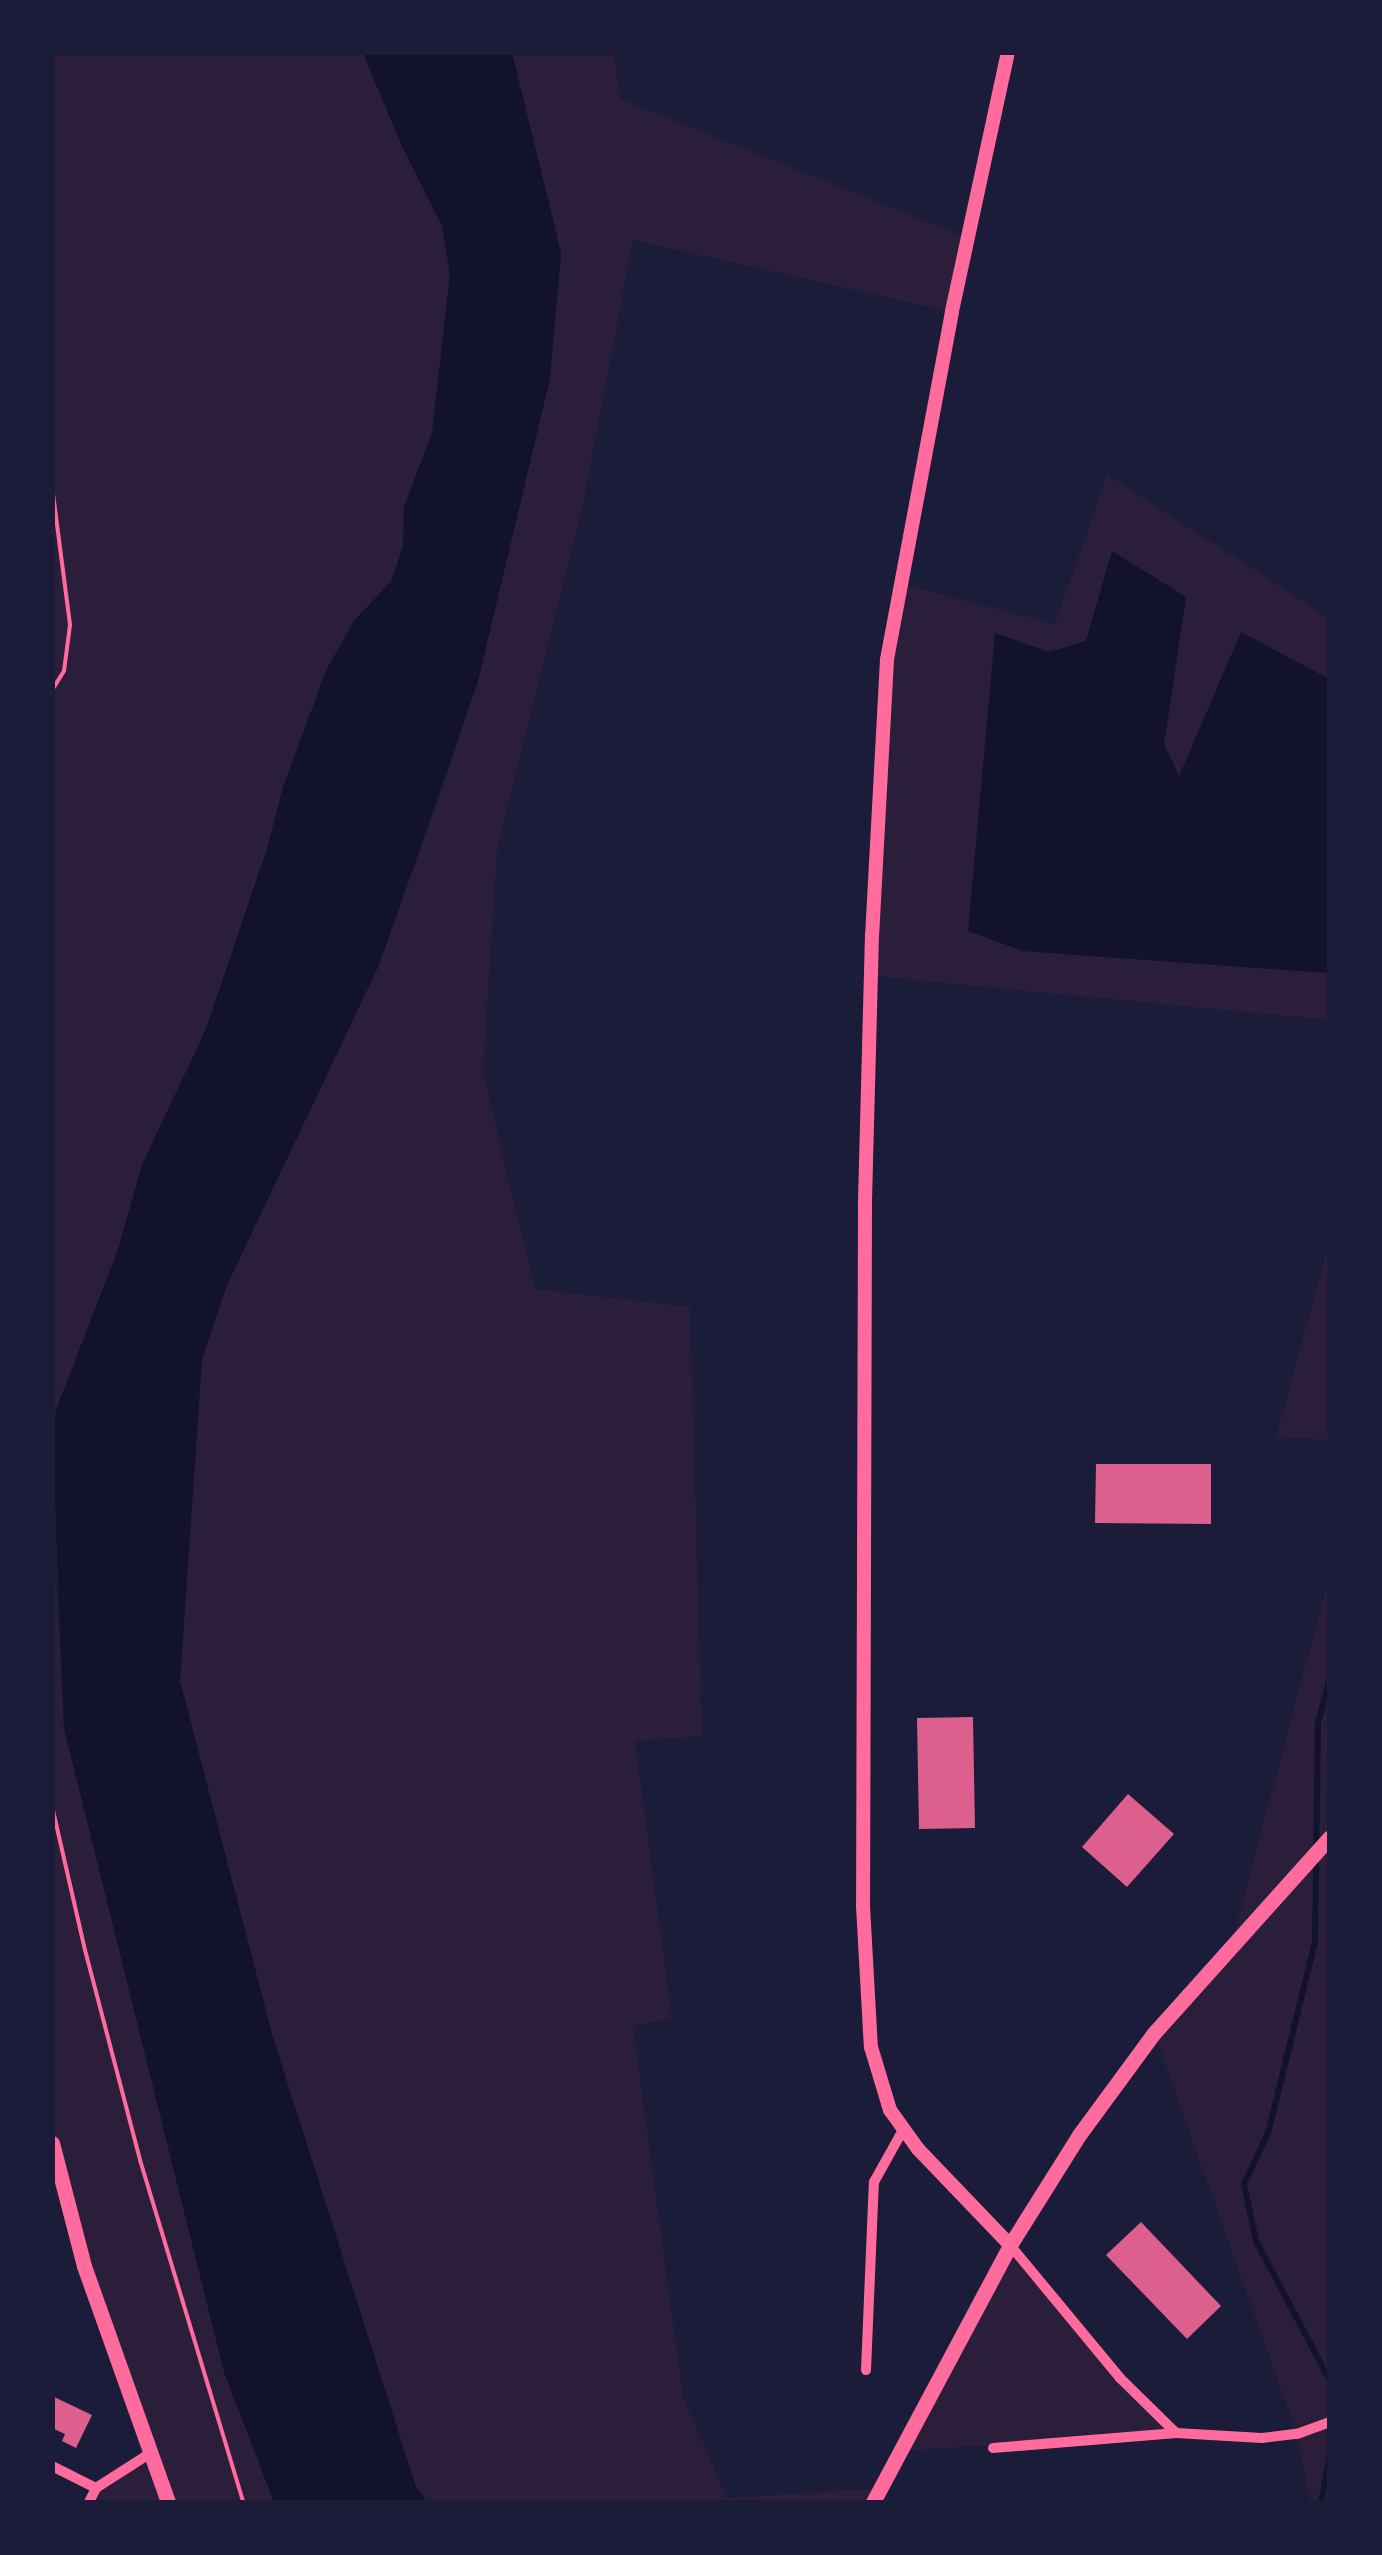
<!DOCTYPE html>
<style>
body{margin:0}
#map{position:relative;width:1382px;height:2555px;overflow:hidden;background:#1b1b3a;font-family:"Fira Sans",sans-serif}
div>[style]{position:absolute}
.green>*{inset:0;background:#2a1e3b}
.water>*{inset:0;background:#12122b}
.stream>*{height:6px;margin:-3px;padding:0 3px;transform-origin:3px;border-radius:3px;background:#12122b}
.building>*{inset:0;background:#dd5f8e}
.path>*{height:4px;margin:-2px;padding:0 2px;transform-origin:2px;border-radius:2px;background:#ff6b9d}
.minor>*{height:10px;margin:-5px;padding:0 5px;transform-origin:5px;border-radius:5px;background:#ff6b9d}
.tertiary>*{height:14px;margin:-7px;padding:0 7px;transform-origin:7px;border-radius:7px;background:#ff6b9d}
.secondary>*{height:15px;margin:-7.5px;padding:0 7.5px;transform-origin:7.5px;border-radius:7.5px;background:#ff6b9d}
span{translate:-50% -50%;white-space:nowrap;text-align:center;line-height:1.15;-webkit-text-stroke:9px #1b1b3a;paint-order:stroke}
.frame{position:absolute;inset:0;border:55px solid #1b1b3a;pointer-events:none}
</style>
<div id="map">
<div class="green">
<i style="clip-path:polygon(53px 53px,363px 53px,401px 144px,442px 225px,450px 274px,432px 433px,404px 507px,403px 546px,392px 580px,354px 621px,326px 671px,283px 787px,268px 846px,206px 1029px,142px 1165px,118px 1250px,53px 1420px)"></i>
<i style="clip-path:polygon(512px 53px,613px 53px,621px 99px,968px 238px,952px 312px,633px 240px,582px 510px,497px 852px,483px 1072px,535px 1289px,690px 1307px,702px 1736px,635px 1741px,672px 2018px,633px 2026px,683px 2397px,727px 2498px,881px 2488px,873px 2502px,427px 2502px,416px 2488px,273px 2038px,180px 1681px,202px 1359px,227px 1285px,379px 965px,444px 785px,478px 681px,550px 378px,561px 253px)"></i>
<i style="clip-path:polygon(1107px 475px,1329px 618px,1329px 679px,1241px 633px,1180px 777px,1164px 744px,1186px 596px,1086px 641px,1049px 652px,1023px 951px,1329px 973px,1329px 1020px,871px 976px,887px 660px,901px 584px,1055px 624px)"></i>
<i style="clip-path:polygon(1329px 1243px,1329px 1440px,1276px 1437px)"></i>
<i style="clip-path:polygon(52px 1512px,64px 1728px,224px 2372px,274px 2502px,89px 2502px,96px 2488px,149px 2454px,53px 2143px)"></i>
<i style="clip-path:polygon(1329px 1577px,1329px 2502px,1310px 2502px,1297px 2434px,1154px 2033px,1232px 1941px)"></i>
<i style="clip-path:polygon(1010px 2245px,1064px 2315px,1176px 2433px,901px 2451px)"></i>
</div>
<div class="water">
<i style="clip-path:polygon(363px 53px,512px 53px,561px 253px,550px 378px,478px 681px,379px 965px,227px 1285px,202px 1359px,180px 1681px,273px 2038px,416px 2487px,427px 2502px,274px 2502px,224px 2372px,64px 1728px,52px 1420px,118px 1250px,142px 1165px,206px 1029px,268px 846px,283px 787px,326px 671px,354px 621px,392px 580px,403px 546px,404px 507px,432px 433px,450px 274px,442px 226px,401px 144px)"></i>
<i style="clip-path:polygon(1112px 551px,1186px 597px,1164px 744px,1179px 776px,1241px 632px,1329px 679px,1329px 973px,1023px 951px,968px 931px,995px 633px,1049px 652px,1086px 641px)"></i>
</div>
<div class="stream">
<i style="left:1330px;top:1677px;width:49px;rotate:104.3deg"></i>
<i style="left:1318px;top:1724px;width:218px;rotate:90.8deg"></i>
<i style="left:1315px;top:1942px;width:197px;rotate:103.8deg"></i>
<i style="left:1268px;top:2133px;width:56px;rotate:115.2deg"></i>
<i style="left:1244px;top:2184px;width:58px;rotate:78.1deg"></i>
<i style="left:1256px;top:2241px;width:158px;rotate:62.1deg"></i>
<i style="left:1321px;top:2502px;width:48px;rotate:-79.2deg"></i>
</div>
<div class="building">
<i style="clip-path:polygon(1096px 1464px,1211px 1464px,1211px 1524px,1095px 1523px)"></i>
<i style="clip-path:polygon(973px 1717px,975px 1828px,919px 1829px,917px 1718px)"></i>
<i style="clip-path:polygon(1128px 1794px,1174px 1834px,1127px 1887px,1082px 1847px)"></i>
<i style="clip-path:polygon(1141px 2222px,1221px 2306px,1187px 2339px,1106px 2255px)"></i>
<i style="clip-path:polygon(52px 2396px,92px 2415px,76px 2448px,62px 2441px,65px 2434px,52px 2428px)"></i>
</div>
<div class="path">
<i style="left:52px;top:486px;width:140px;rotate:82.6deg"></i>
<i style="left:70px;top:625px;width:46px;rotate:97.4deg"></i>
<i style="left:64px;top:671px;width:22px;rotate:122deg"></i>
<i style="left:52px;top:1806px;width:148px;rotate:77.1deg"></i>
<i style="left:85px;top:1950px;width:217px;rotate:75.3deg"></i>
<i style="left:140px;top:2160px;width:357px;rotate:73.2deg"></i>
</div>
<div class="minor">
<i style="left:1010px;top:2245px;width:173px;rotate:50.4deg"></i>
<i style="left:1120px;top:2378px;width:78px;rotate:44.5deg"></i>
<i style="left:1176px;top:2433px;width:86px;rotate:3.3deg"></i>
<i style="left:1262px;top:2438px;width:35px;rotate:-7deg"></i>
<i style="left:1297px;top:2434px;width:35px;rotate:-20deg"></i>
<i style="left:866px;top:2370px;width:188px;rotate:-87.6deg"></i>
<i style="left:874px;top:2182px;width:62px;rotate:-60.9deg"></i>
<i style="left:993px;top:2448px;width:184px;rotate:-4.7deg"></i>
<i style="left:52px;top:2466px;width:49px;rotate:26.6deg"></i>
<i style="left:89px;top:2502px;width:16px;rotate:-63deg"></i>
<i style="left:96px;top:2488px;width:63px;rotate:-32.7deg"></i>
</div>
<div class="tertiary">
<i style="left:1008px;top:52px;width:266px;rotate:102.2deg"></i>
<i style="left:952px;top:312px;width:354px;rotate:100.6deg"></i>
<i style="left:887px;top:660px;width:274px;rotate:93.1deg"></i>
<i style="left:872px;top:934px;width:273px;rotate:91.5deg"></i>
<i style="left:865px;top:1207px;width:699px;rotate:90.16deg"></i>
<i style="left:863px;top:1906px;width:141px;rotate:86.8deg"></i>
<i style="left:871px;top:2047px;width:66px;rotate:73.2deg"></i>
<i style="left:890px;top:2110px;width:48px;rotate:54.3deg"></i>
<i style="left:918px;top:2149px;width:133px;rotate:46.2deg"></i>
</div>
<div class="secondary">
<i style="left:52px;top:2143px;width:127px;rotate:75.4deg"></i>
<i style="left:84px;top:2266px;width:251px;rotate:70.4deg"></i>
<i style="left:873px;top:2502px;width:291px;rotate:-61.9deg"></i>
<i style="left:1010px;top:2245px;width:130px;rotate:-57.9deg"></i>
<i style="left:1079px;top:2135px;width:127px;rotate:-53.7deg"></i>
<i style="left:1154px;top:2033px;width:263px;rotate:-48.1deg"></i>
</div>
<div class="frame"></div>
</div>
